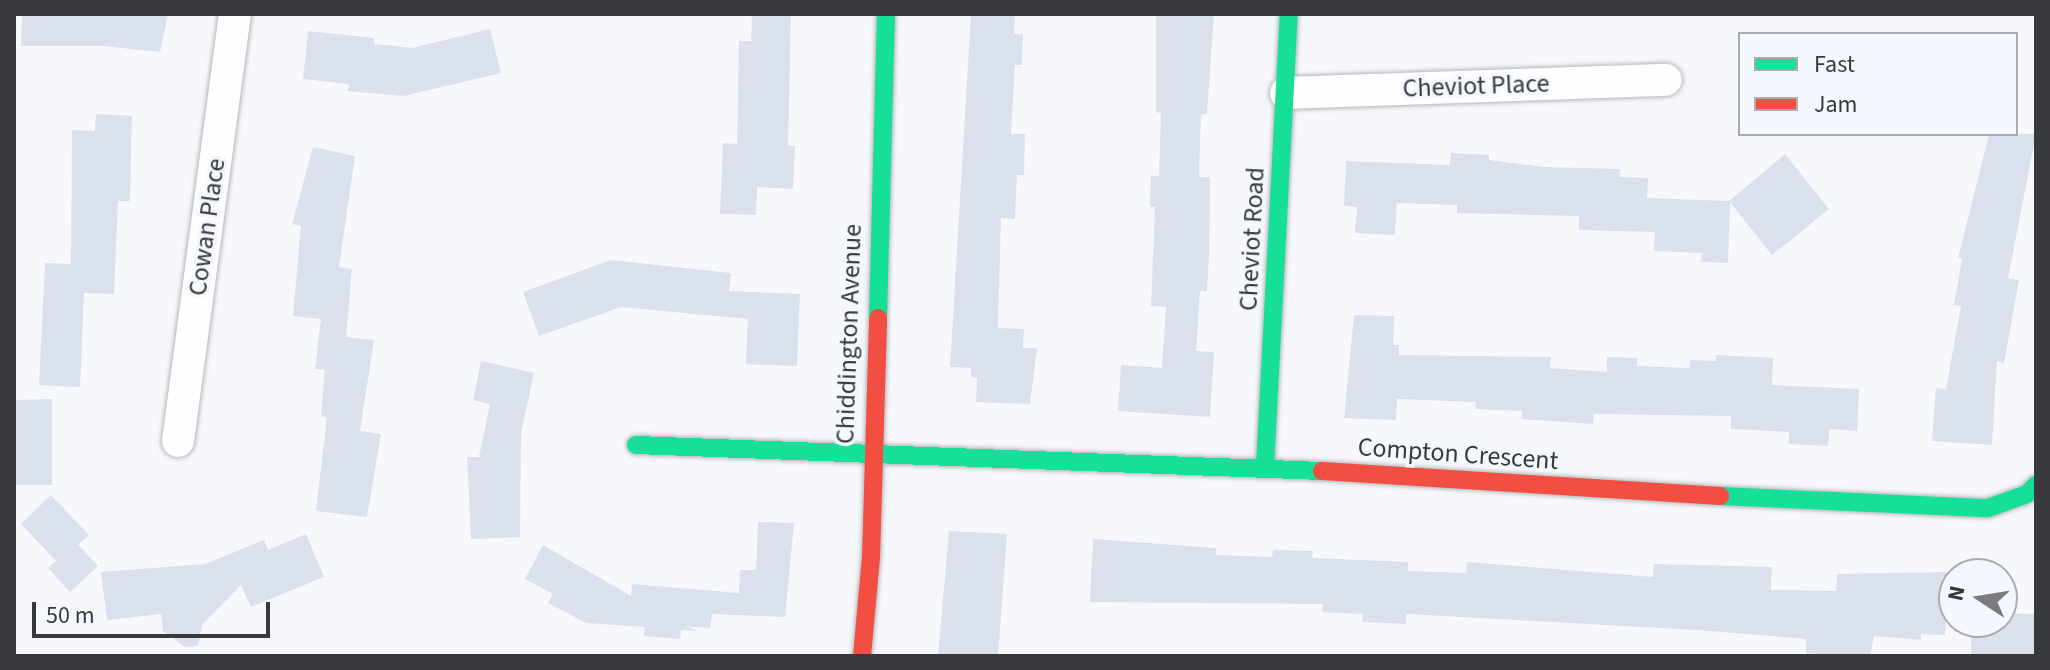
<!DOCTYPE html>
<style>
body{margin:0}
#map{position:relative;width:2050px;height:670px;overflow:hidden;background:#f6f8fc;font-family:"Source Sans 3",sans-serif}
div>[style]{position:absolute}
.building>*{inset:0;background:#dbe0ed}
.roads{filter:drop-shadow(0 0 2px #b7b8bc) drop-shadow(0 0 2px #b7b8bc)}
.street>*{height:32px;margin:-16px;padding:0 16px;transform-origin:16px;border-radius:16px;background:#fefeff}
.fast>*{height:18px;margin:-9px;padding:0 9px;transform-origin:9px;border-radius:9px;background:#16e098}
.jam>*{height:18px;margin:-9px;padding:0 9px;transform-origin:9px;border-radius:9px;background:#f24e42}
span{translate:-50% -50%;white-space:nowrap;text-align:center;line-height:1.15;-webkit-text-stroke:7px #f4f7fe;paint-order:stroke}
.street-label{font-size:26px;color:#38393c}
.frame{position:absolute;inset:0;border:16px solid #38393c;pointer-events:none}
.legend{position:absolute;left:1738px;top:32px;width:280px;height:104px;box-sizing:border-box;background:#f4f7fe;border:2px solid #a9abb0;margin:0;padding:10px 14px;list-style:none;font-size:24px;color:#38393c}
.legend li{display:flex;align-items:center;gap:16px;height:40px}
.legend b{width:40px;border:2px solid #a9abb0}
.north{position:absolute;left:1938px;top:558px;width:80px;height:80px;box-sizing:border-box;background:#f4f7fe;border:2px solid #a9abb0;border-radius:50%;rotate:282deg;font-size:22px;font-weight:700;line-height:32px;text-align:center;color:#38393c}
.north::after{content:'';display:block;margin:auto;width:28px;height:36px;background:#7a7c7f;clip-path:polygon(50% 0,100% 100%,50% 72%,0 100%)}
.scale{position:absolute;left:32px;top:602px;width:238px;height:36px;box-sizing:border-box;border:4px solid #38393c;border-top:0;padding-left:10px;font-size:24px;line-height:28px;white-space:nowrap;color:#38393c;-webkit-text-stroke:6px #f4f7fe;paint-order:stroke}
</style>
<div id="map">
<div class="building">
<i style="clip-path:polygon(22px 14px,168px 14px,160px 52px,103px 46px,21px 46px)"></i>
<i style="clip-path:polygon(752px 14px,791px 14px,788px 146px,795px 146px,793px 189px,757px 187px,756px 215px,720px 214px,723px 143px,737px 144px,739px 41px,751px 41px)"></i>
<i style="clip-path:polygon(971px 14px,1015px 14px,1014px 34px,1023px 34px,1022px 65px,1015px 65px,1011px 134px,1025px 134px,1024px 175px,1017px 175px,1015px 219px,1001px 218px,998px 328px,1024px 329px,1023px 348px,1037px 348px,1030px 404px,976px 402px,977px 378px,971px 377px,971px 368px,950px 367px)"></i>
<i style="clip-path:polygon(1156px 14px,1214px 14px,1207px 114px,1201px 114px,1199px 177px,1210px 177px,1209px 256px,1207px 291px,1200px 291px,1196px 351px,1214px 352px,1210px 417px,1118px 411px,1121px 365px,1162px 368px,1166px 307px,1151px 306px,1155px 207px,1150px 207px,1151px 176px,1159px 176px,1161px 113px,1156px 112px)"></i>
<i style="clip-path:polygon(490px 29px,501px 73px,404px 96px,348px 91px,349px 84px,303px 79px,308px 31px,374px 38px,374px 44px,412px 48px)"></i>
<i style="clip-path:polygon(96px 114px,132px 116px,130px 201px,118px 201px,114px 294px,84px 293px,80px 387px,39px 385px,45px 263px,71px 264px,72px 130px,95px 131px)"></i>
<i style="clip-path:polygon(1989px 134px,2036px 134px,2008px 278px,2019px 280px,2004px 363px,1997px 361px,1992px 445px,1932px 441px,1936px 388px,1946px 389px,1961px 306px,1954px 305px,1962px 259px,1958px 258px)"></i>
<i style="clip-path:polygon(313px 147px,355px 156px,339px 267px,352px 269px,346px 337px,374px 340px,360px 431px,381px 434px,367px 517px,316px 511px,327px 417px,321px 416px,325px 370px,315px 369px,321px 319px,293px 316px,301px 226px,292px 224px)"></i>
<i style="clip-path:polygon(1451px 153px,1489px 155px,1489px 160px,1544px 167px,1620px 169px,1620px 177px,1648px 178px,1647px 198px,1729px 201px,1785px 154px,1829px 209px,1772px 255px,1730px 202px,1728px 263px,1701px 262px,1702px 253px,1654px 251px,1655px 232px,1579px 230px,1579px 216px,1457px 213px,1457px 205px,1397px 203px,1395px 235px,1355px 233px,1357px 207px,1344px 206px,1346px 161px,1450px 165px)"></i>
<i style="clip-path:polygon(611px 260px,731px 273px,729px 291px,800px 294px,797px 366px,746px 364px,748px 319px,621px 307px,539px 336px,523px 292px)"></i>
<i style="clip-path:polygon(1354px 315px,1394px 316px,1393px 345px,1399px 345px,1399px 355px,1551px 357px,1550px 368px,1607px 372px,1607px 357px,1637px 358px,1637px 366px,1689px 368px,1690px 360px,1716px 361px,1716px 355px,1773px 358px,1772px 385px,1859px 389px,1857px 431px,1829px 429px,1828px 446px,1789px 444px,1789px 432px,1731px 429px,1731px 416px,1594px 414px,1593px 424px,1522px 419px,1522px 411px,1475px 409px,1476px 402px,1397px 399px,1396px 420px,1344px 418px)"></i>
<i style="clip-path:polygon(481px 361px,534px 373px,521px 433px,520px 537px,471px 539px,467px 457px,479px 457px,490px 404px,473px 400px)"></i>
<i style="clip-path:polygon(52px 399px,52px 485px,14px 485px,14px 400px)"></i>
<i style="clip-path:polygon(51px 495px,89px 535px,78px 545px,98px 566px,70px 592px,48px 568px,56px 561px,21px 524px)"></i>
<i style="clip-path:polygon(758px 522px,794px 523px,785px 617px,712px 614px,710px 628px,686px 626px,697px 631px,681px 630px,680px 639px,644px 636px,645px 627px,586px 623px,548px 603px,553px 594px,525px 579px,543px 545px,631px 596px,632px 584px,739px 593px,740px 570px,756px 570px)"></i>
<i style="clip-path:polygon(949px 531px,1007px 534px,998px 656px,938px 656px)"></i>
<i style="clip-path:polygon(306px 534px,324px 577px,251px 607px,241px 585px,202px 625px,198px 646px,185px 647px,163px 631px,161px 614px,107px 620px,101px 572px,205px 564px,264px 540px,268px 550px)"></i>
<i style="clip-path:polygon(1093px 539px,1216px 548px,1216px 555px,1272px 557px,1273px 550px,1313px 551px,1312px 558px,1408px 562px,1408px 571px,1466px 573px,1467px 562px,1653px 577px,1654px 564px,1772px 567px,1771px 590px,1836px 591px,1837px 574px,1950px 572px,1945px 635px,1921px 634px,1921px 640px,1874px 636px,1870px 656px,1841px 656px,1806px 653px,1806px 639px,1697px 630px,1406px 614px,1406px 624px,1362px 622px,1363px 614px,1322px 612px,1323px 604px,1090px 602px)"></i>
<i style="clip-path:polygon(2002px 613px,2036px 614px,2036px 656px,1971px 656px,1972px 622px,2002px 622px)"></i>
</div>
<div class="roads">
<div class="street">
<i style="left:1286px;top:93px;width:380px;rotate:-2deg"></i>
<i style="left:178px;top:441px;width:431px;rotate:-82.4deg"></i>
</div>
<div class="fast">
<i style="left:878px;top:318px;width:304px;rotate:-88.5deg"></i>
<i style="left:636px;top:445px;width:686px;rotate:2.17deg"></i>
<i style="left:1265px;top:467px;width:454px;rotate:-87deg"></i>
<i style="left:1720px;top:496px;width:268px;rotate:2.6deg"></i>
<i style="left:1988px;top:508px;width:41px;rotate:-19.7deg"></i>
<i style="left:2027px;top:494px;width:13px;rotate:-45deg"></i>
</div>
<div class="jam">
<i style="left:1322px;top:471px;width:399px;rotate:3.6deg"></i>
<i style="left:862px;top:656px;width:98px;rotate:-84.8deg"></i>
<i style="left:871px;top:558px;width:240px;rotate:-88.3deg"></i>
</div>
</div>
<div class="street-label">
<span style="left:1476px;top:86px;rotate:-2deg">Cheviot Place</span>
<span style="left:207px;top:227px;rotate:-82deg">Cowan Place</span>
<span style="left:1252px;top:239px;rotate:-87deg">Cheviot Road</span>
<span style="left:849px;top:334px;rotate:-88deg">Chiddington Avenue</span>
<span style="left:1458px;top:454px;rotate:4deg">Compton Crescent</span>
</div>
<div class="frame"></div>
<ul class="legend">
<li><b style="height:10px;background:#16e098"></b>Fast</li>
<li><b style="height:10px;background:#f24e42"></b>Jam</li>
</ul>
<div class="north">N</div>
<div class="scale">50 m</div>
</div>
